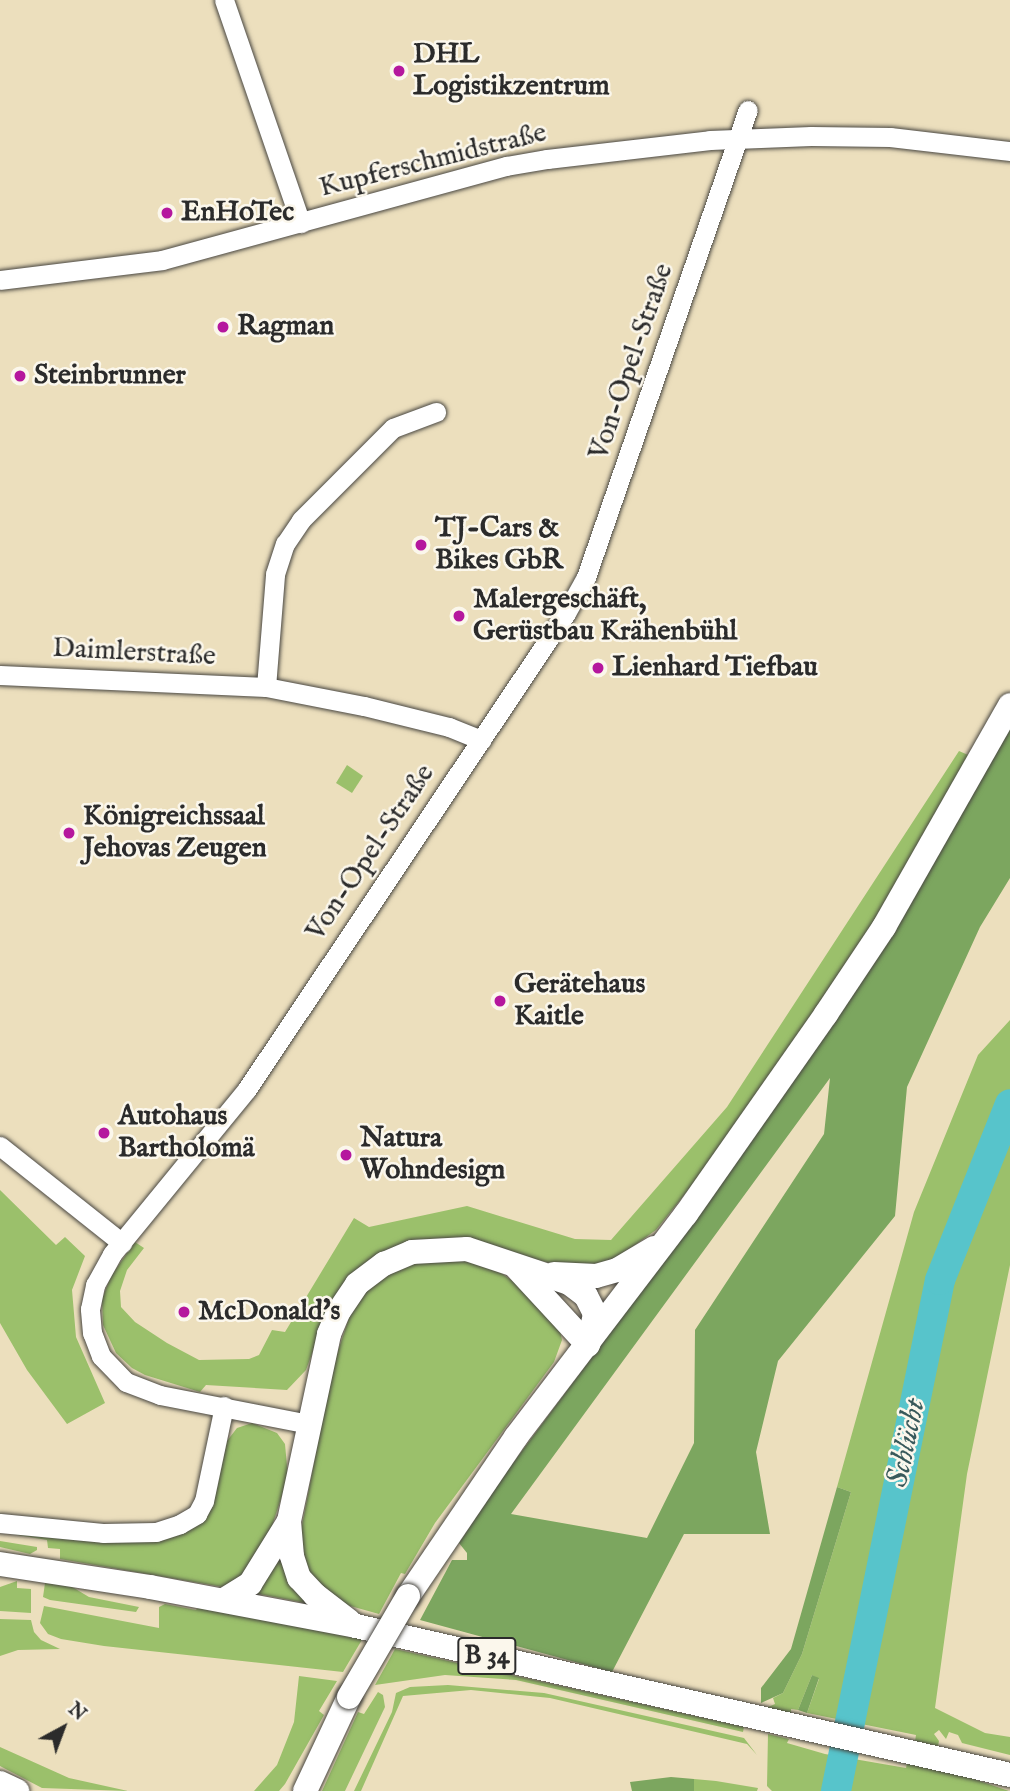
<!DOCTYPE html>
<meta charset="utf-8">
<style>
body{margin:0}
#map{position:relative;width:1010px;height:1791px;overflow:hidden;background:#ecdfbd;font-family:"IM FELL English",serif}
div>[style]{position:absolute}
.green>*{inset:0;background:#9bc06b}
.forest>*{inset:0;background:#7ca65f}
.river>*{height:30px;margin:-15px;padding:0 15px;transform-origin:15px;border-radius:15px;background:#57c4cb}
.roads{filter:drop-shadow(0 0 2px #484641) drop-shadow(0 0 2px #484641)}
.minor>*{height:19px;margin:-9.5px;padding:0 9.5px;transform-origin:9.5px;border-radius:9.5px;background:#fff}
.major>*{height:24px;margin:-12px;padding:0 12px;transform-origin:12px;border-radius:12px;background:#fff}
.bridges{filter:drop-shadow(0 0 2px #484641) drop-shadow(0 0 2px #484641)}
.major-bridge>*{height:24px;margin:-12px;padding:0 12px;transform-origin:12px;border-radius:12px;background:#fff}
.dots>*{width:19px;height:19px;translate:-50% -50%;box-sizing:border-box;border:4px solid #fbf7ec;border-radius:50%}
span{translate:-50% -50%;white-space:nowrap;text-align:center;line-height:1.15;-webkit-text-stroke:5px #fbf7ec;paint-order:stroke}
.shield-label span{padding:2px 5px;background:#fbf7ec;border:2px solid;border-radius:5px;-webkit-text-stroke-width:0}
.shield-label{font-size:26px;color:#2b2b2b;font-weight:700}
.poi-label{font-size:28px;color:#2b2b2b;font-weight:700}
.left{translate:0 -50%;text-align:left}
.street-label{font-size:28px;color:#2b2b2b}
.water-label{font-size:30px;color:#38595b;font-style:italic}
.north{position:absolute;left:28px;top:1693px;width:70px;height:70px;-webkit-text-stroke:5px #fbf7ec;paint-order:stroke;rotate:41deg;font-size:19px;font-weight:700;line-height:28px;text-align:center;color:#2b2b2b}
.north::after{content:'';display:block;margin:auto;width:24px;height:32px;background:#2b2b2b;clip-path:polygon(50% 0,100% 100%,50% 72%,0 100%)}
</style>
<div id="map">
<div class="green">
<i style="clip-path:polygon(959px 751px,975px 758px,877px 923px,713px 1159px,656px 1230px,618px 1257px,597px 1266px,568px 1267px,533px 1259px,489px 1244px,450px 1238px,413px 1241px,329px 1307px,306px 1370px,287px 1390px,206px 1385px,200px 1392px,145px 1375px,132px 1368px,116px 1353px,103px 1325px,102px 1299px,111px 1276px,135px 1242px,144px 1248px,127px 1270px,120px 1291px,121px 1307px,135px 1322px,167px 1343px,199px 1360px,249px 1359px,259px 1355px,272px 1330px,285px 1332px,354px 1218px,369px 1227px,467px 1206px,575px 1239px,611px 1240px,727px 1107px)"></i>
<i style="clip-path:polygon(347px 765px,363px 776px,352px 793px,336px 783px)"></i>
<i style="clip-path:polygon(1010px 1020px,1010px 1265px,967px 1474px,935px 1708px,985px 1733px,1010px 1737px,1010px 1755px,962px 1743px,958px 1735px,949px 1732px,946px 1739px,939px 1730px,934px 1734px,939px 1741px,938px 1746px,915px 1741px,916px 1735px,807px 1713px,819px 1679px,812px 1675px,798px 1710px,791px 1709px,791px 1715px,766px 1708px,775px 1704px,773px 1698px,783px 1693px,802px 1654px,851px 1492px,837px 1487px,914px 1212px,978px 1055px)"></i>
<i style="clip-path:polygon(0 1190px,56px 1245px,65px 1237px,85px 1256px,72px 1290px,76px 1337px,105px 1403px,67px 1424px,27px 1370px,0 1323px)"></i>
<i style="clip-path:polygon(446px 1258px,477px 1263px,501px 1273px,524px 1289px,558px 1322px,562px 1340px,554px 1362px,435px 1523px,405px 1574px,401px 1573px,379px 1614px,336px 1602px,310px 1578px,300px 1536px,332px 1369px,349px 1318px,366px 1292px,385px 1276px,413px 1263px)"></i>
<i style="clip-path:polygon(252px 1423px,277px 1433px,285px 1444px,288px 1477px,260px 1563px,223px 1587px,60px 1559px,60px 1549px,48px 1548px,47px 1540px,0 1532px,158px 1539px,183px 1533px,203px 1520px,213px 1505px,227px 1441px,237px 1428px)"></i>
<i style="clip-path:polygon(0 1541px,37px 1547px,37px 1550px,30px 1554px,0 1547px)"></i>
<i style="clip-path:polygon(284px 1543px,316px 1605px,254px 1593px)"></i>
<i style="clip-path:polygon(17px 1581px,17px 1588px,31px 1589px,31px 1613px,0 1611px,0 1587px)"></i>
<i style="clip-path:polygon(45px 1583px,69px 1585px,89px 1597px,139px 1607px,136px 1612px,50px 1600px,43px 1597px)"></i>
<i style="clip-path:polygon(165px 1604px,196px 1610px,200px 1605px,363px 1638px,343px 1672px,104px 1646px,61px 1639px,48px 1634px,40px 1623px,44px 1606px,159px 1628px,159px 1607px)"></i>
<i style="clip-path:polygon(0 1619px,31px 1620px,34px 1632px,41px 1640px,60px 1649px,18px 1650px,0 1656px)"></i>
<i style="clip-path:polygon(395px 1649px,744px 1727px,743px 1732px,516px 1680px,445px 1675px,375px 1685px)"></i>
<i style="clip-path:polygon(299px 1676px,337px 1681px,319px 1711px,324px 1715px,285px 1784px,279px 1791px,254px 1791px,277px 1765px,294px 1722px)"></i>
<i style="clip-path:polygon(448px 1685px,544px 1693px,744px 1738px,757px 1755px,747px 1744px,550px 1698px,471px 1690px,403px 1696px,361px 1791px,354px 1791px,392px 1712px,396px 1693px,410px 1687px)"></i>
<i style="clip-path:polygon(378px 1692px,383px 1695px,385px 1707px,345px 1791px,322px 1791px,358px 1712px,364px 1714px)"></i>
<i style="clip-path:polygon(768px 1734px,789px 1739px,787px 1743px,825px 1754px,906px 1768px,907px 1763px,959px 1774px,1009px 1791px,772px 1791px,767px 1786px)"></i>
<i style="clip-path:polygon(0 1747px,69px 1778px,128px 1791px,42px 1788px,0 1766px)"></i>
<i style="clip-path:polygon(694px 1779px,716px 1781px,758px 1788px,757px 1791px,694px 1791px)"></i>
</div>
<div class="forest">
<i style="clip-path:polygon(evenodd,1010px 729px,1010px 878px,980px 927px,907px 1087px,895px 1216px,778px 1361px,756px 1452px,770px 1534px,684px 1534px,612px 1672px,420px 1620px,452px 1560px,467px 1560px,467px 1553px,459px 1543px,507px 1471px,694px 1220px,893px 932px,1010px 729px,830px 1078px,824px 1134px,695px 1330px,694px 1443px,647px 1538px,511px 1514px,830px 1078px)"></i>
<i style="clip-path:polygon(837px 1487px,851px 1492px,802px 1654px,783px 1693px,761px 1703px,761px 1688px,791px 1649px)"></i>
<i style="clip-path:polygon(812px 1675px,819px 1678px,807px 1713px,798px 1710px)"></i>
<i style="clip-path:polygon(671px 1777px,694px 1779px,694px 1791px,632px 1791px,630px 1782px)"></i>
</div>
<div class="river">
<i style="left:836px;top:1791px;width:521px;rotate:-78.5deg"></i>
<i style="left:940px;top:1280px;width:189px;rotate:-68.3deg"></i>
</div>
<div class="roads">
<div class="minor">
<i style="left:224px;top:0;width:236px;rotate:71deg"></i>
<i style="left:0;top:280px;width:163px;rotate:-7deg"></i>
<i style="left:162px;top:260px;width:357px;rotate:-15.3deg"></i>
<i style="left:506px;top:166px;width:42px;rotate:-9.7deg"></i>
<i style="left:547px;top:159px;width:164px;rotate:-6.6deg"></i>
<i style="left:710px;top:140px;width:101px;rotate:-2.3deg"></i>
<i style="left:811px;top:136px;width:79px;rotate:0.7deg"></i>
<i style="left:890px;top:137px;width:121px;rotate:6.7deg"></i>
<i style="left:0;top:675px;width:266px;rotate:2.6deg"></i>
<i style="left:266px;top:687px;width:100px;rotate:11deg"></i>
<i style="left:364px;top:706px;width:88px;rotate:13.9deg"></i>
<i style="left:449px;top:727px;width:35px;rotate:22deg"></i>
<i style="left:266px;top:687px;width:113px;rotate:-85.4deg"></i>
<i style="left:275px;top:574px;width:32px;rotate:-72deg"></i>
<i style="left:285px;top:544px;width:29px;rotate:-56deg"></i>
<i style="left:301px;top:520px;width:130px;rotate:-45deg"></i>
<i style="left:393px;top:428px;width:46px;rotate:-20.4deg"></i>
<i style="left:0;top:1146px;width:156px;rotate:38.5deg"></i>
<i style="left:309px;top:1424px;width:152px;rotate:-169deg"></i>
<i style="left:160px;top:1395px;width:36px;rotate:-159deg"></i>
<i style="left:126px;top:1382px;width:36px;rotate:-134deg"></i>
<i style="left:101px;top:1356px;width:25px;rotate:-111deg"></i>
<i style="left:92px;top:1333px;width:24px;rotate:-95deg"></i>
<i style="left:90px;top:1309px;width:25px;rotate:-78deg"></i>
<i style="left:95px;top:1285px;width:35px;rotate:-61deg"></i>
<i style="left:112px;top:1254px;width:213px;rotate:-50.7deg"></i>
<i style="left:247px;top:1089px;width:573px;rotate:-56.17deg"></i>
<i style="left:566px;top:613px;width:41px;rotate:-60.9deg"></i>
<i style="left:586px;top:577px;width:494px;rotate:-70.9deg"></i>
<i style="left:0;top:1523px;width:103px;rotate:5.5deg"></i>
<i style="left:103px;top:1533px;width:53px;rotate:-1.1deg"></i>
<i style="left:156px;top:1532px;width:25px;rotate:-18deg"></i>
<i style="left:180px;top:1524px;width:20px;rotate:-30deg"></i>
<i style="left:197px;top:1514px;width:15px;rotate:-62deg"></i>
<i style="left:204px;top:1501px;width:97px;rotate:-78.1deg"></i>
</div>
<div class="major">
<i style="left:516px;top:1267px;width:106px;rotate:47.3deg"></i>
<i style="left:554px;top:1274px;width:42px;rotate:2.7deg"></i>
<i style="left:596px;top:1276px;width:22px;rotate:-16deg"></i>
<i style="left:617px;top:1270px;width:43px;rotate:-30.7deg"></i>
<i style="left:0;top:1564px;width:152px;rotate:8.7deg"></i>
<i style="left:150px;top:1587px;width:210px;rotate:10.7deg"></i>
<i style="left:356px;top:1626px;width:671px;rotate:12.83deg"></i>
<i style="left:408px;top:1596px;width:192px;rotate:-55.8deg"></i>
<i style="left:516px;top:1437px;width:280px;rotate:-52.7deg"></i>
<i style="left:686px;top:1214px;width:244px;rotate:-55deg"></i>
<i style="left:826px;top:1014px;width:105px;rotate:-56.3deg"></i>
<i style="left:884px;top:927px;width:255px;rotate:-60.4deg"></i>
<i style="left:224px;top:1600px;width:31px;rotate:-32deg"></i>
<i style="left:250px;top:1584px;width:74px;rotate:-58.2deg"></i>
<i style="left:349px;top:1621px;width:43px;rotate:-142.6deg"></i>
<i style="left:315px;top:1595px;width:23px;rotate:-133deg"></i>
<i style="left:299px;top:1578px;width:23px;rotate:-108deg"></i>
<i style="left:292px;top:1556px;width:35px;rotate:-95deg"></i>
<i style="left:289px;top:1521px;width:191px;rotate:-77.9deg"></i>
<i style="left:329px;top:1334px;width:25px;rotate:-67deg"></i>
<i style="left:339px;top:1311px;width:32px;rotate:-56deg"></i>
<i style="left:357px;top:1284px;width:34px;rotate:-37deg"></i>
<i style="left:384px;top:1264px;width:30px;rotate:-23deg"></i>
<i style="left:412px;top:1252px;width:55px;rotate:-3.1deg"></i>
<i style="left:467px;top:1249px;width:108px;rotate:18.4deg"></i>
<i style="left:569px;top:1283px;width:21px;rotate:37deg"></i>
<i style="left:586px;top:1296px;width:20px;rotate:63deg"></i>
<i style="left:595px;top:1314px;width:29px;rotate:102deg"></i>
<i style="left:0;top:1783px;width:19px;rotate:25deg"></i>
<i style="left:305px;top:1791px;width:104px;rotate:-64.9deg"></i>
</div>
</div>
<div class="bridges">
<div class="major-bridge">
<i style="left:349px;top:1697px;width:117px;rotate:-59.7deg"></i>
</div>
</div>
<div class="dots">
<i style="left:399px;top:71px;background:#b5179e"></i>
<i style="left:167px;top:213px;background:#b5179e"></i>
<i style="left:223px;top:327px;background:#b5179e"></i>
<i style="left:20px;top:376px;background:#b5179e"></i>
<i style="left:421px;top:545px;background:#b5179e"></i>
<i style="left:459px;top:616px;background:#b5179e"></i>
<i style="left:598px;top:668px;background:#b5179e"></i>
<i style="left:69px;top:833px;background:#b5179e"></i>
<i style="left:500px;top:1001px;background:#b5179e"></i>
<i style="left:104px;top:1133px;background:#b5179e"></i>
<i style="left:346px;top:1155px;background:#b5179e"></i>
<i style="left:184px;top:1312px;background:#b5179e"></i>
</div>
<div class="shield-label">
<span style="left:487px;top:1656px">B 34</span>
</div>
<div class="poi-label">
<span class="left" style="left:413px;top:71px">DHL<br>Logistikzentrum</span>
<span class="left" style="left:181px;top:213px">EnHoTec</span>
<span class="left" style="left:237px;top:327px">Ragman</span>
<span class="left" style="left:34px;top:376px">Steinbrunner</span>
<span class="left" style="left:435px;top:545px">TJ-Cars &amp;<br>Bikes GbR</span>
<span class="left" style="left:473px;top:616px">Malergeschäft,<br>Gerüstbau Krähenbühl</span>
<span class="left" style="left:612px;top:668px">Lienhard Tiefbau</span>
<span class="left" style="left:83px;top:833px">Königreichssaal<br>Jehovas Zeugen</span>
<span class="left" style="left:514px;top:1001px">Gerätehaus<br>Kaitle</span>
<span class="left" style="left:118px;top:1133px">Autohaus<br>Bartholomä</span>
<span class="left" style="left:360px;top:1155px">Natura<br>Wohndesign</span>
<span class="left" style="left:198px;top:1312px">McDonald's</span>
</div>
<div class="street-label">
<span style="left:433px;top:161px;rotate:-14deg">Kupferschmidstraße</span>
<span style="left:632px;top:362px;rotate:-71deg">Von-Opel-Straße</span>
<span style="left:134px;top:653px;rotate:3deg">Daimlerstraße</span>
<span style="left:371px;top:853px;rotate:-56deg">Von-Opel-Straße</span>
</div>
<div class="water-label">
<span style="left:907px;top:1443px;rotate:-78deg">Schlücht</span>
</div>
<div class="north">N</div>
</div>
